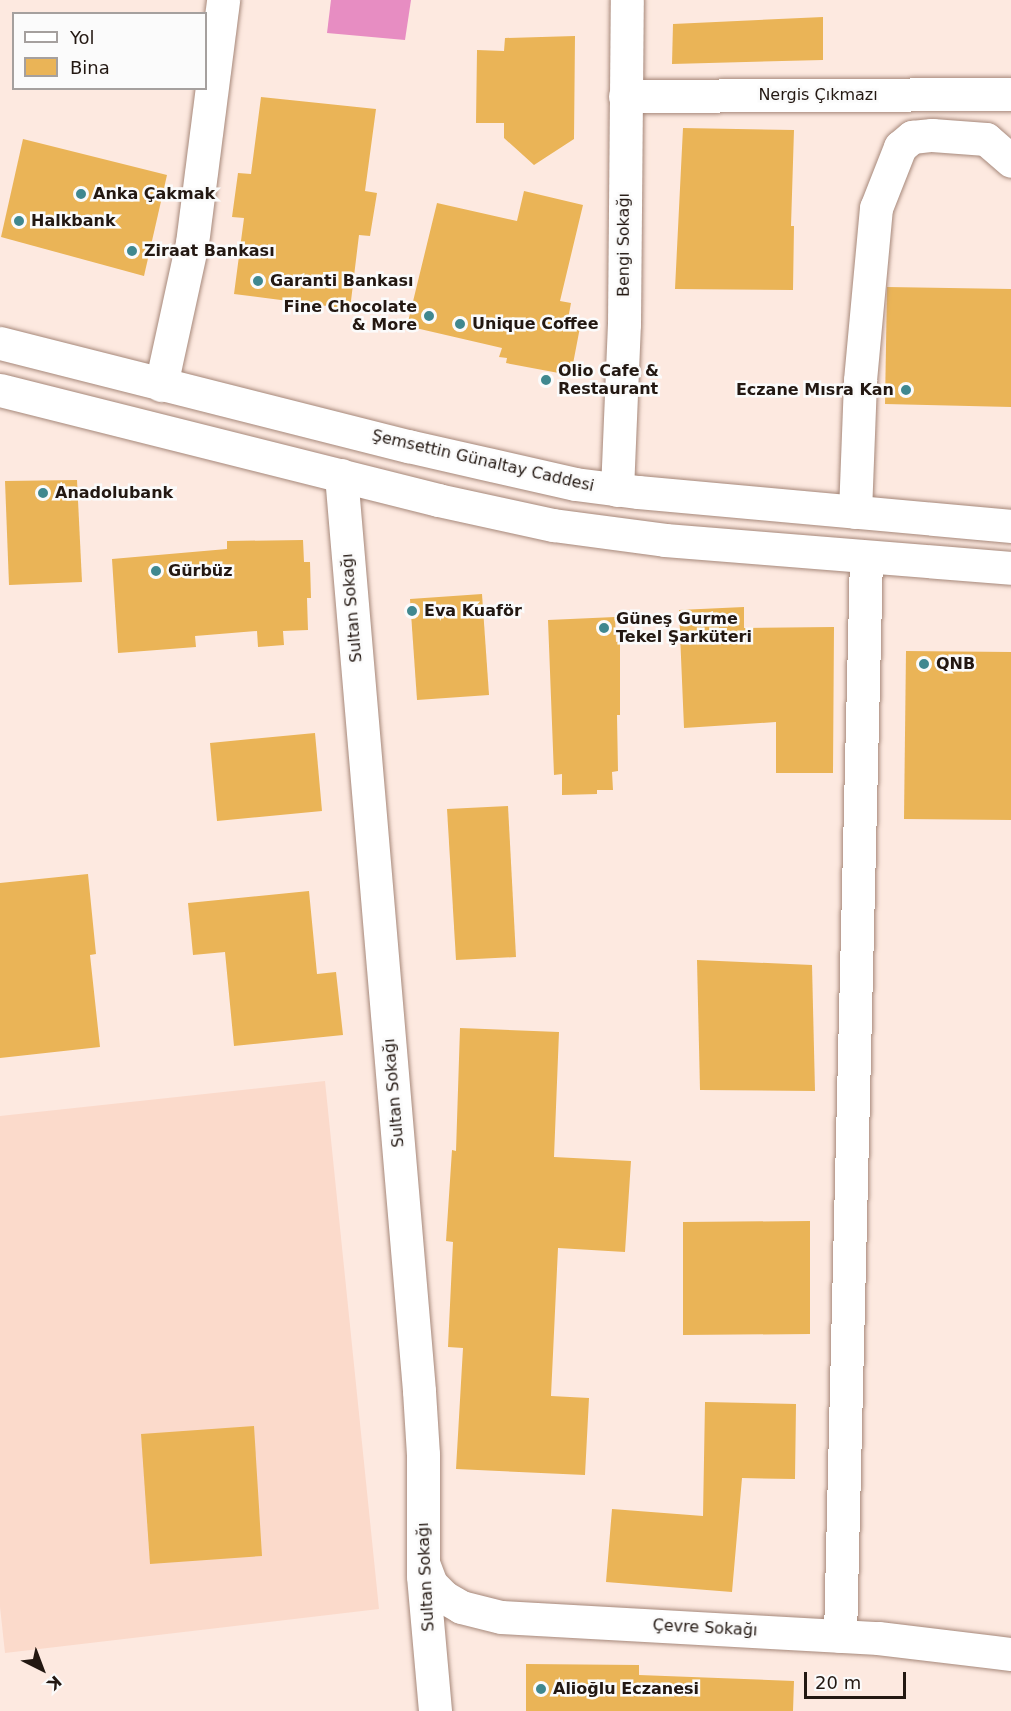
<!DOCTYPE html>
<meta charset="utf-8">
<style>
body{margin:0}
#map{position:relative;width:1011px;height:1711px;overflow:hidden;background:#fde9e0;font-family:"DejaVu Sans",sans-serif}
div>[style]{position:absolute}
.built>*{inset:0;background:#fbdacb}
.water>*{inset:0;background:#e78dc2}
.building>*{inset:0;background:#eab457}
.roads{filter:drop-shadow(0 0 2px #a6887a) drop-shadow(0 0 2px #a6887a)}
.minor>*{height:33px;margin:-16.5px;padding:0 16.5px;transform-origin:16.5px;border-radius:16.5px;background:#fff}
.major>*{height:33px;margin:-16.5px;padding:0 16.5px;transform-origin:16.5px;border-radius:16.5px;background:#fff}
.dots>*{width:16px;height:16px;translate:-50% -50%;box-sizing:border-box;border:3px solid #fbfbfb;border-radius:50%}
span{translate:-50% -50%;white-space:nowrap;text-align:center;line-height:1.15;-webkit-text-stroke:5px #fbfbfb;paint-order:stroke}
.street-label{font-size:16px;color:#231812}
.poi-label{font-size:16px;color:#231812;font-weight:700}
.left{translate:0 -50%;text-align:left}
.right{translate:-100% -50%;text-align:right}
.legend{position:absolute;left:12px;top:12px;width:195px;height:78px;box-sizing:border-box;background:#fbfbfb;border:2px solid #a5a09e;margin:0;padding:8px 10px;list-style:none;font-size:18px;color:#231812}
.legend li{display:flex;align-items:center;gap:12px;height:30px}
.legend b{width:30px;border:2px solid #a5a09e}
.north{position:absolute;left:12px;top:1639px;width:60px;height:60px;-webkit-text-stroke:4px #fbfbfb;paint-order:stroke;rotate:138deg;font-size:16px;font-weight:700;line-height:24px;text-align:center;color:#231812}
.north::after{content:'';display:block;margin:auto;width:21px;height:27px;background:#231812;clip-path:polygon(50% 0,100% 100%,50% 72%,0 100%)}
.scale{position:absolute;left:804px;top:1672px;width:102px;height:27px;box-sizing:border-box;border:3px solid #231812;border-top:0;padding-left:8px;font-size:18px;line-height:21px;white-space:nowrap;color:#231812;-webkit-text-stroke:4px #fbfbfb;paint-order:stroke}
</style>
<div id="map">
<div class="built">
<i style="clip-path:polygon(325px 1081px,379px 1609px,5px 1653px,0 1607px,0 1116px)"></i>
</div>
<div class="water">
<i style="clip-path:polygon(331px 0,411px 0,405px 40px,327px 33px)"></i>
</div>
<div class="building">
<i style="clip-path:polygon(823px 17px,823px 60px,672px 64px,673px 24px)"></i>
<i style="clip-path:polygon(575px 36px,574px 139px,534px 165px,504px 138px,504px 123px,476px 123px,477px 50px,504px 51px,505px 38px)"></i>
<i style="clip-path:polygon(261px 97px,376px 109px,365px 191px,377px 193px,370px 236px,359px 235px,350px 309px,234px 294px,244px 218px,232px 217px,238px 173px,251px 174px)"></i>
<i style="clip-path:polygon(683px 128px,794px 130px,791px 226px,794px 226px,793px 290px,675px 289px)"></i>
<i style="clip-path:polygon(23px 139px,167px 175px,144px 276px,1px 237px)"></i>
<i style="clip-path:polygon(524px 191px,583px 205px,560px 301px,571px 303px,568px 319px,581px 322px,572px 369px,566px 367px,564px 374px,506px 363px,507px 358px,499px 357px,502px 348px,407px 326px,437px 203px,517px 221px)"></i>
<i style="clip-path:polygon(887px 287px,1011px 289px,1011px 407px,885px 404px)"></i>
<i style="clip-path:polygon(77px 480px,82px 582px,9px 585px,5px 481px)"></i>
<i style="clip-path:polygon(303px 540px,304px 562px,310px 562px,311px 598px,307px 598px,308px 630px,283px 631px,284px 645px,258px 647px,257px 631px,195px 636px,196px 647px,118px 653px,112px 559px,227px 549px,227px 541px)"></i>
<i style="clip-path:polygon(482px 594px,489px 695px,417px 700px,410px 599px)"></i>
<i style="clip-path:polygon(744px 607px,744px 628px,834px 627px,833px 773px,776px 773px,776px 722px,684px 728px,679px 610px)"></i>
<i style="clip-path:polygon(615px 617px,616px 642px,620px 641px,620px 715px,617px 715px,618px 771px,612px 772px,613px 790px,597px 790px,597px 794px,562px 795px,562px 774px,554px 775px,548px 620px)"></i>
<i style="clip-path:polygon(906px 651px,1011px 652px,1011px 820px,904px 819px)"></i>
<i style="clip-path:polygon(315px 733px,322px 811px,217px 821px,210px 743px)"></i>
<i style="clip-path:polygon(508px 806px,516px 957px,456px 960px,447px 809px)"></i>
<i style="clip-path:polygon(88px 874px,96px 954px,90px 955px,100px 1047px,0 1058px,0 883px)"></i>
<i style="clip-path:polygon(309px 891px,317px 974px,336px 972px,343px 1035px,234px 1046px,225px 952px,193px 955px,188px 903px)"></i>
<i style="clip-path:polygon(697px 960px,812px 965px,815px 1091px,700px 1090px)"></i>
<i style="clip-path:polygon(460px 1028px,559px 1032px,554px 1157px,631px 1161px,625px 1252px,558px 1248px,551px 1396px,589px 1398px,585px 1475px,456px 1469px,463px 1348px,448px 1347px,453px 1242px,446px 1241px,452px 1150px,456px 1151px)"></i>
<i style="clip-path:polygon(810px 1221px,810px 1334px,683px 1335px,683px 1222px)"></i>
<i style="clip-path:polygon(705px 1402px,796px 1404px,795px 1479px,742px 1478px,732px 1592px,606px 1582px,612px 1509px,703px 1516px)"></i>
<i style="clip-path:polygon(254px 1426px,262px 1556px,150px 1564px,141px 1434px)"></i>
<i style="clip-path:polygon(526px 1664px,639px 1665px,639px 1675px,794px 1681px,793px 1711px,526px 1711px)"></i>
</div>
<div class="roads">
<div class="minor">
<i style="left:625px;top:96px;width:386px;rotate:-0.3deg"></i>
<i style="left:161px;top:385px;width:145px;rotate:-77.7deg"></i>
<i style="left:192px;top:243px;width:245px;rotate:-82.7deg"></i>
<i style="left:341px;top:475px;width:919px;rotate:85.13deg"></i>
<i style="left:419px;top:1391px;width:63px;rotate:86.4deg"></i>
<i style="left:423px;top:1454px;width:122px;rotate:90deg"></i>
<i style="left:423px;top:1576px;width:136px;rotate:84.9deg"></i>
<i style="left:617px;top:490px;width:166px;rotate:-87.6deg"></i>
<i style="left:624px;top:324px;width:324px;rotate:-89.5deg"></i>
<i style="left:855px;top:512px;width:132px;rotate:-87.8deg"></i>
<i style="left:860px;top:380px;width:173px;rotate:-84.7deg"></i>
<i style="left:876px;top:208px;width:66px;rotate:-68.5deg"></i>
<i style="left:900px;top:147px;width:16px;rotate:-40deg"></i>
<i style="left:912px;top:137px;width:20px;rotate:-6deg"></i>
<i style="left:932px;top:135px;width:54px;rotate:4.2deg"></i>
<i style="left:986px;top:139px;width:33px;rotate:41deg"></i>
<i style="left:423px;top:1563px;width:22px;rotate:69deg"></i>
<i style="left:431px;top:1584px;width:18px;rotate:45deg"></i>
<i style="left:444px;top:1597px;width:20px;rotate:30deg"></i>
<i style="left:461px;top:1607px;width:41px;rotate:14deg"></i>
<i style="left:501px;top:1617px;width:378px;rotate:3.2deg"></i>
<i style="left:878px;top:1638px;width:134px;rotate:6.9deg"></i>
<i style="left:840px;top:1636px;width:1078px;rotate:-88.62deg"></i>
</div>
<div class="major">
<i style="left:0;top:343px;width:421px;rotate:14.2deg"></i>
<i style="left:408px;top:446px;width:171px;rotate:12.8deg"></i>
<i style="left:575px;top:484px;width:64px;rotate:7.2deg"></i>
<i style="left:638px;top:492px;width:375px;rotate:5.2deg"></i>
<i style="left:0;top:390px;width:452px;rotate:14.1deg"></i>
<i style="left:438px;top:500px;width:118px;rotate:12.3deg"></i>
<i style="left:553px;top:525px;width:113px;rotate:7.6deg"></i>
<i style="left:665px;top:540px;width:347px;rotate:4.6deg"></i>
</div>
</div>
<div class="dots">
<i style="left:81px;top:194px;background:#40888f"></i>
<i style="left:19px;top:221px;background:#40888f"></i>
<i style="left:132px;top:251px;background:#40888f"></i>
<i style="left:258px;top:281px;background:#40888f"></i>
<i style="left:429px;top:316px;background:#40888f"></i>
<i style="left:460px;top:324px;background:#40888f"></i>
<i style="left:546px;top:380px;background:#40888f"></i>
<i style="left:906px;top:390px;background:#40888f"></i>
<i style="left:43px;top:493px;background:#40888f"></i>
<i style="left:156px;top:571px;background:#40888f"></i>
<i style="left:412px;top:611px;background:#40888f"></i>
<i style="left:604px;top:628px;background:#40888f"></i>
<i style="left:924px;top:664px;background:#40888f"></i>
<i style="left:541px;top:1689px;background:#40888f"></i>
</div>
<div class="street-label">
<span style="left:818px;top:95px">Nergis Çıkmazı</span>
<span style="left:624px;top:245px;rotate:-90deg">Bengi Sokağı</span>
<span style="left:483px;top:461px;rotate:13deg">Şemsettin Günaltay Caddesi</span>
<span style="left:352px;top:608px;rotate:-95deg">Sultan Sokağı</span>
<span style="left:394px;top:1093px;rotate:-95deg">Sultan Sokağı</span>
<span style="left:426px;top:1577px;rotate:-93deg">Sultan Sokağı</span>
<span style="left:705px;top:1628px;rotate:3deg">Çevre Sokağı</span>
</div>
<div class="poi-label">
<span class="left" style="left:93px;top:194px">Anka Çakmak</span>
<span class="left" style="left:31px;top:221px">Halkbank</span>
<span class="left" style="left:144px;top:251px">Ziraat Bankası</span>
<span class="left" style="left:270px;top:281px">Garanti Bankası</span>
<span class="right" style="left:417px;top:316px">Fine Chocolate<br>&amp; More</span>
<span class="left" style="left:472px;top:324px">Unique Coffee</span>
<span class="left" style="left:558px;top:380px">Olio Cafe &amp;<br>Restaurant</span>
<span class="right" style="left:894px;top:390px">Eczane Mısra Kan</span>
<span class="left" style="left:55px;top:493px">Anadolubank</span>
<span class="left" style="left:168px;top:571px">Gürbüz</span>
<span class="left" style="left:424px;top:611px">Eva Kuaför</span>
<span class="left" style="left:616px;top:628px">Güneş Gurme<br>Tekel Şarküteri</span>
<span class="left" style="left:936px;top:664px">QNB</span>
<span class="left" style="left:553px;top:1689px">Alioğlu Eczanesi</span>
</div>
<ul class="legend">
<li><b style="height:8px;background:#fff"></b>Yol</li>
<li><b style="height:16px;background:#eab457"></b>Bina</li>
</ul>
<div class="north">K</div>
<div class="scale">20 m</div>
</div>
